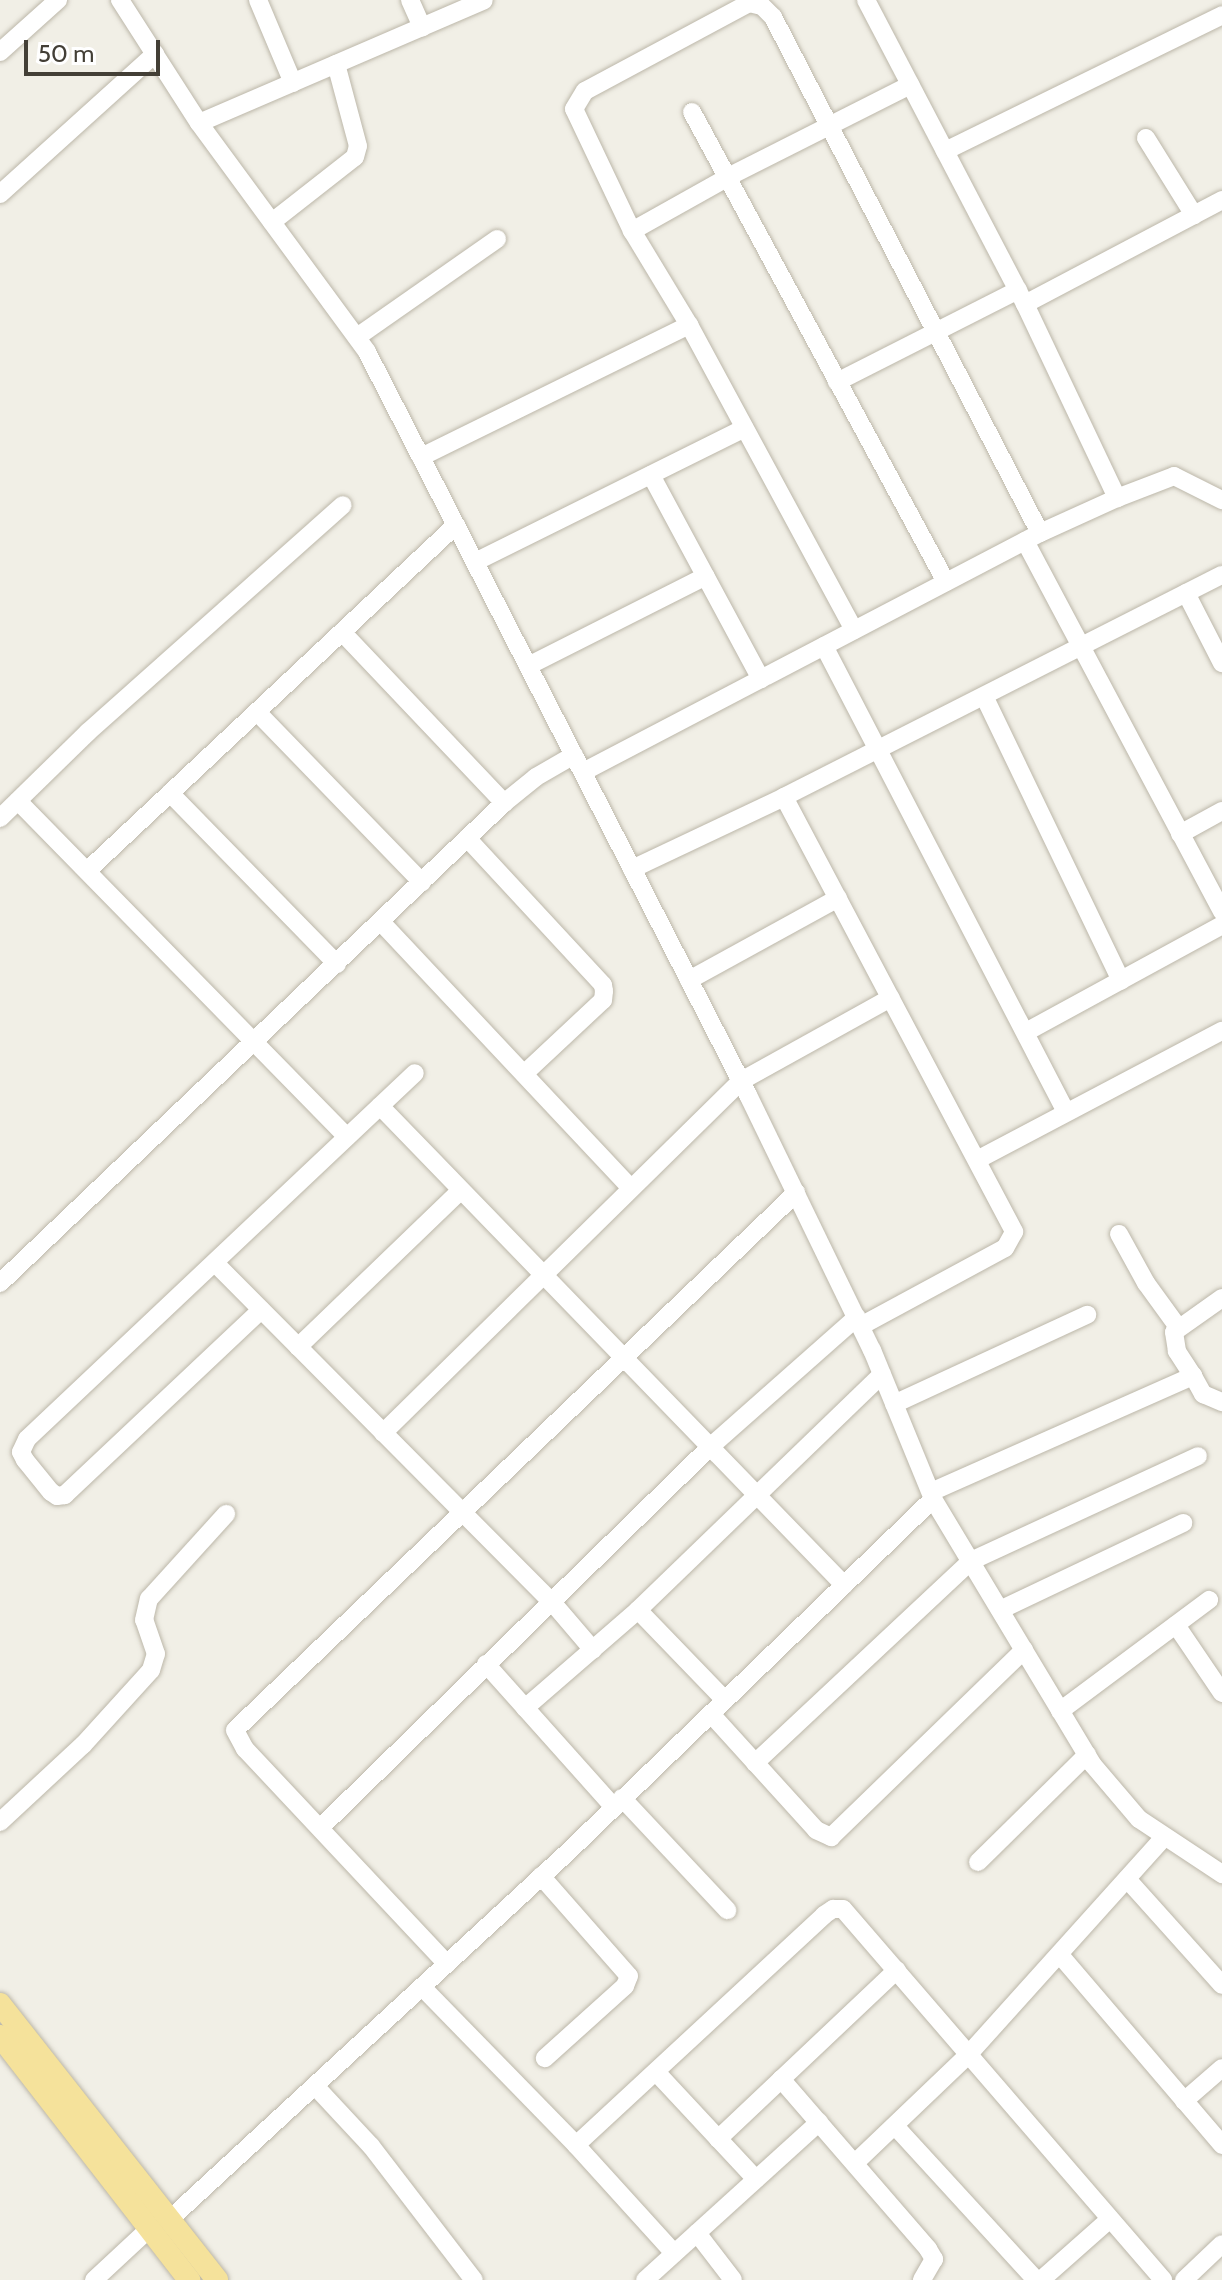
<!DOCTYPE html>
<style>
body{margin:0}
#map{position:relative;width:1222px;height:2280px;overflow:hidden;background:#f1efe6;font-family:Cabin,sans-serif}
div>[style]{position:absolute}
.roads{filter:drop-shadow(0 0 2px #bcb7a9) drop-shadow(0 0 2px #bcb7a9)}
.minor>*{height:18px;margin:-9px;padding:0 9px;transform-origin:9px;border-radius:9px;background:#fff}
.major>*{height:22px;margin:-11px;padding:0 11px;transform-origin:11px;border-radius:11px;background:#f5e29b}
span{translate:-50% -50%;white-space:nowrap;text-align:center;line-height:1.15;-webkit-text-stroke:7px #fff;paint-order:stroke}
.scale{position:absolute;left:24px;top:40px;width:136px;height:36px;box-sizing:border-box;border:4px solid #433f36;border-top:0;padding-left:10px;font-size:24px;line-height:28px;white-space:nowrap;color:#433f36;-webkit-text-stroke:6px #fff;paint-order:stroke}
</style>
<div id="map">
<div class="roads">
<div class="minor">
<i style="left:120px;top:0;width:146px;rotate:57.3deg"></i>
<i style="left:199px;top:123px;width:284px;rotate:53.7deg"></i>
<i style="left:367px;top:352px;width:835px;rotate:62.85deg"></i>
<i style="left:748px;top:1095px;width:284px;rotate:64.1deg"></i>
<i style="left:872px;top:1350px;width:161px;rotate:67.7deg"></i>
<i style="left:933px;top:1499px;width:310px;rotate:59deg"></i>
<i style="left:1093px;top:1765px;width:71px;rotate:49.6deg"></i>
<i style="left:1139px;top:1819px;width:100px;rotate:33.5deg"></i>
<i style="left:258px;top:0;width:90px;rotate:67.1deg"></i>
<i style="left:410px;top:0;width:30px;rotate:66deg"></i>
<i style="left:866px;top:0;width:343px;rotate:62.4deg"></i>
<i style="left:1025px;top:304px;width:215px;rotate:64.6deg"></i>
<i style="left:0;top:52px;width:78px;rotate:-41.9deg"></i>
<i style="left:692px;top:112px;width:534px;rotate:61.61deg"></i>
<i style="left:199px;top:123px;width:310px;rotate:-23.3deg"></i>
<i style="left:1146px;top:138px;width:91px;rotate:58.1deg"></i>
<i style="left:945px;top:151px;width:309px;rotate:-26.1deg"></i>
<i style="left:0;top:194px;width:209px;rotate:-42.1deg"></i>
<i style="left:272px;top:222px;width:105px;rotate:-38.1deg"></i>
<i style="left:355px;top:157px;width:11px;rotate:-75deg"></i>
<i style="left:358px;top:146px;width:85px;rotate:-105deg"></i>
<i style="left:632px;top:231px;width:112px;rotate:-29.3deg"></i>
<i style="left:730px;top:176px;width:202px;rotate:-26.8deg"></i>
<i style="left:1025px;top:304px;width:223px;rotate:-27.8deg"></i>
<i style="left:357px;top:337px;width:171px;rotate:-35deg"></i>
<i style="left:837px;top:382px;width:203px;rotate:-26.9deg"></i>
<i style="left:421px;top:457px;width:299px;rotate:-26.2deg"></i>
<i style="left:651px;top:475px;width:232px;rotate:61.7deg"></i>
<i style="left:1025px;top:541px;width:420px;rotate:62deg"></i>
<i style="left:475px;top:562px;width:301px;rotate:-26.4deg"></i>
<i style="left:1186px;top:593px;width:79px;rotate:62.8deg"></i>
<i style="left:854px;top:630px;width:347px;rotate:-118.4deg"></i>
<i style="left:689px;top:325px;width:110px;rotate:-121.2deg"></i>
<i style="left:632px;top:231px;width:135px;rotate:-115.4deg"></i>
<i style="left:574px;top:109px;width:21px;rotate:-59deg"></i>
<i style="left:585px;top:91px;width:186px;rotate:-28.2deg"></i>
<i style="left:749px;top:3px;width:13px;rotate:13deg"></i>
<i style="left:762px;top:6px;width:16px;rotate:45deg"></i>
<i style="left:773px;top:17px;width:581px;rotate:62.64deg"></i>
<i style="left:342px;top:632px;width:236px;rotate:46.5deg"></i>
<i style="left:824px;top:646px;width:525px;rotate:62.56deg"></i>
<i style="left:528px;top:666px;width:199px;rotate:-26.8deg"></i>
<i style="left:984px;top:696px;width:316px;rotate:64.3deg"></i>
<i style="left:257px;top:712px;width:237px;rotate:45.9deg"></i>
<i style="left:583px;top:772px;width:516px;rotate:-27.61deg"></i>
<i style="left:1040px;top:533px;width:85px;rotate:-24.4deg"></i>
<i style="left:1117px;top:498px;width:61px;rotate:-21.1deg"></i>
<i style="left:1174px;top:476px;width:54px;rotate:26.6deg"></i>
<i style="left:170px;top:793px;width:239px;rotate:45.7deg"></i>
<i style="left:784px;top:797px;width:492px;rotate:62.1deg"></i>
<i style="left:1014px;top:1232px;width:18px;rotate:119deg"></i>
<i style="left:1005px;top:1248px;width:164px;rotate:151.6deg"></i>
<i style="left:18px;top:801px;width:470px;rotate:45.6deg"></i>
<i style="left:0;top:818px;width:123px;rotate:-44.3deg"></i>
<i style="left:88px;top:732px;width:341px;rotate:-41.7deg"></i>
<i style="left:1180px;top:834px;width:48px;rotate:-28.7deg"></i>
<i style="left:467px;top:838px;width:200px;rotate:47.2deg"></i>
<i style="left:603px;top:985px;width:6px;rotate:81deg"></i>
<i style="left:604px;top:991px;width:9px;rotate:96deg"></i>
<i style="left:603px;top:1000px;width:108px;rotate:136.9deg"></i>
<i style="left:632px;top:869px;width:168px;rotate:-25.3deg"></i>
<i style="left:784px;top:797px;width:491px;rotate:-26.9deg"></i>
<i style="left:87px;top:871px;width:506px;rotate:-43.16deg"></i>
<i style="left:381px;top:922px;width:365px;rotate:46.8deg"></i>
<i style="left:689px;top:980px;width:170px;rotate:-28.8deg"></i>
<i style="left:1026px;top:1032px;width:223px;rotate:-28.6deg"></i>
<i style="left:380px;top:1106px;width:667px;rotate:45.91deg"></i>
<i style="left:977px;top:1160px;width:277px;rotate:-27.8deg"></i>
<i style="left:1119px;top:1234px;width:56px;rotate:61.1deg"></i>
<i style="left:1146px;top:1283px;width:54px;rotate:54deg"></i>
<i style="left:216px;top:1264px;width:477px;rotate:45.2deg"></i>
<i style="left:552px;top:1602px;width:63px;rotate:49.5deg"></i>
<i style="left:0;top:1283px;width:696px;rotate:-43.6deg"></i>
<i style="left:504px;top:803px;width:41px;rotate:-39.1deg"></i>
<i style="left:536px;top:777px;width:44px;rotate:-30.1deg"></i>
<i style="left:261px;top:1310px;width:270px;rotate:136.7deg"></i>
<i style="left:65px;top:1495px;width:8px;rotate:173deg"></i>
<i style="left:57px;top:1496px;width:7px;rotate:-146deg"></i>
<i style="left:51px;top:1492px;width:41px;rotate:-129.1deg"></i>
<i style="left:25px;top:1460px;width:9px;rotate:-117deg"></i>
<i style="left:21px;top:1452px;width:14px;rotate:-65deg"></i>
<i style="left:27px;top:1439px;width:533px;rotate:-43.33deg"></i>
<i style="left:298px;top:1347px;width:226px;rotate:-43.9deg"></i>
<i style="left:1193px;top:1376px;width:30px;rotate:-123deg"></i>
<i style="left:1177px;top:1351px;width:19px;rotate:-99deg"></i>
<i style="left:1174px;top:1332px;width:59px;rotate:-35.3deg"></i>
<i style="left:894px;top:1404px;width:213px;rotate:-24.8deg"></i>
<i style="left:383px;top:1433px;width:502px;rotate:-44.52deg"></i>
<i style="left:741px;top:1081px;width:171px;rotate:-29deg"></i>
<i style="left:931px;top:1492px;width:287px;rotate:-23.9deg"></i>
<i style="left:1193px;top:1376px;width:21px;rotate:61deg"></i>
<i style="left:1203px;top:1394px;width:21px;rotate:23deg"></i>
<i style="left:638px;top:1610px;width:125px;rotate:46deg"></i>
<i style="left:1000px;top:1610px;width:203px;rotate:-25.4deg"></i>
<i style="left:1176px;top:1625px;width:82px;rotate:55.9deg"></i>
<i style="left:486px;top:1664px;width:191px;rotate:48.2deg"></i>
<i style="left:525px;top:1708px;width:150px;rotate:-40.9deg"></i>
<i style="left:638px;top:1610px;width:339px;rotate:-44deg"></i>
<i style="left:1060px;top:1711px;width:186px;rotate:-36.7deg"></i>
<i style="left:711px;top:1714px;width:156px;rotate:47.8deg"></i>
<i style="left:816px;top:1830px;width:17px;rotate:25deg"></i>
<i style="left:831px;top:1837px;width:269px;rotate:-44.1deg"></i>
<i style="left:755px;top:1763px;width:296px;rotate:-43.1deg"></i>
<i style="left:971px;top:1561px;width:250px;rotate:-24.8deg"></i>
<i style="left:622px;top:1798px;width:154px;rotate:46.8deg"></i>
<i style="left:0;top:1822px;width:113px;rotate:-42.9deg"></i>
<i style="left:83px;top:1745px;width:101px;rotate:-47.8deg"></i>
<i style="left:151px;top:1670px;width:17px;rotate:-73deg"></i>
<i style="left:156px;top:1654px;width:36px;rotate:-109deg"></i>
<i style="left:144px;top:1620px;width:22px;rotate:-77deg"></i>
<i style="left:149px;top:1599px;width:115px;rotate:-47.8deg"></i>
<i style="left:320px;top:1828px;width:545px;rotate:-44.33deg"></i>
<i style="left:710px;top:1447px;width:196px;rotate:-41.5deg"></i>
<i style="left:978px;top:1862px;width:153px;rotate:-44.5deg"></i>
<i style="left:541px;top:1876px;width:133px;rotate:48.7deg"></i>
<i style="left:629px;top:1976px;width:11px;rotate:112deg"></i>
<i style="left:625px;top:1986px;width:108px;rotate:138deg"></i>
<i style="left:1127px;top:1879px;width:142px;rotate:48.1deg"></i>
<i style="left:1060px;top:1955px;width:250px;rotate:49.5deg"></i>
<i style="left:447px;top:1964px;width:295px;rotate:-133.2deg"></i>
<i style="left:245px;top:1749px;width:21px;rotate:-118deg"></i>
<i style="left:235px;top:1730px;width:777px;rotate:-43.75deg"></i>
<i style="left:422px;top:1987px;width:221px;rotate:45.7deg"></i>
<i style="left:576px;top:2145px;width:146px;rotate:47.8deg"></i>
<i style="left:657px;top:2073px;width:145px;rotate:47deg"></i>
<i style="left:781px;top:2079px;width:225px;rotate:49.1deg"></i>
<i style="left:928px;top:2249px;width:12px;rotate:59deg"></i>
<i style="left:934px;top:2259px;width:24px;rotate:120deg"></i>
<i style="left:315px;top:2086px;width:82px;rotate:47deg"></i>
<i style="left:371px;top:2146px;width:169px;rotate:52.5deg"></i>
<i style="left:1184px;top:2101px;width:50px;rotate:-41deg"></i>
<i style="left:895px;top:2126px;width:209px;rotate:47.5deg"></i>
<i style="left:718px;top:2139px;width:246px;rotate:-43.4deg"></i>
<i style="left:576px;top:2145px;width:338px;rotate:-42.8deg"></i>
<i style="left:824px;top:1915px;width:11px;rotate:-34deg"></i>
<i style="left:833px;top:1909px;width:10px"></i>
<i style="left:843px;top:1909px;width:490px;rotate:49.2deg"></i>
<i style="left:855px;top:2163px;width:156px;rotate:-43.7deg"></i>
<i style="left:968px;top:2055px;width:293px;rotate:-48deg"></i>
<i style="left:169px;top:2220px;width:544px;rotate:-42.69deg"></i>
<i style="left:569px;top:1851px;width:506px;rotate:-44.04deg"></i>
<i style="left:697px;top:2233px;width:59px;rotate:52.5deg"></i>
<i style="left:94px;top:2280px;width:76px;rotate:-42.9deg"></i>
<i style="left:645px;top:2280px;width:235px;rotate:-42.2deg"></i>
<i style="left:1041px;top:2280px;width:92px;rotate:-41.5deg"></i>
<i style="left:1184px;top:2280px;width:52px;rotate:-43.5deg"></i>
</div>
<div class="major">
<i style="left:0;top:2004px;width:351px;rotate:51.8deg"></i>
<i style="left:0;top:2036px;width:309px;rotate:52.2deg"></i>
</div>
</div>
<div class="scale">50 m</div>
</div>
